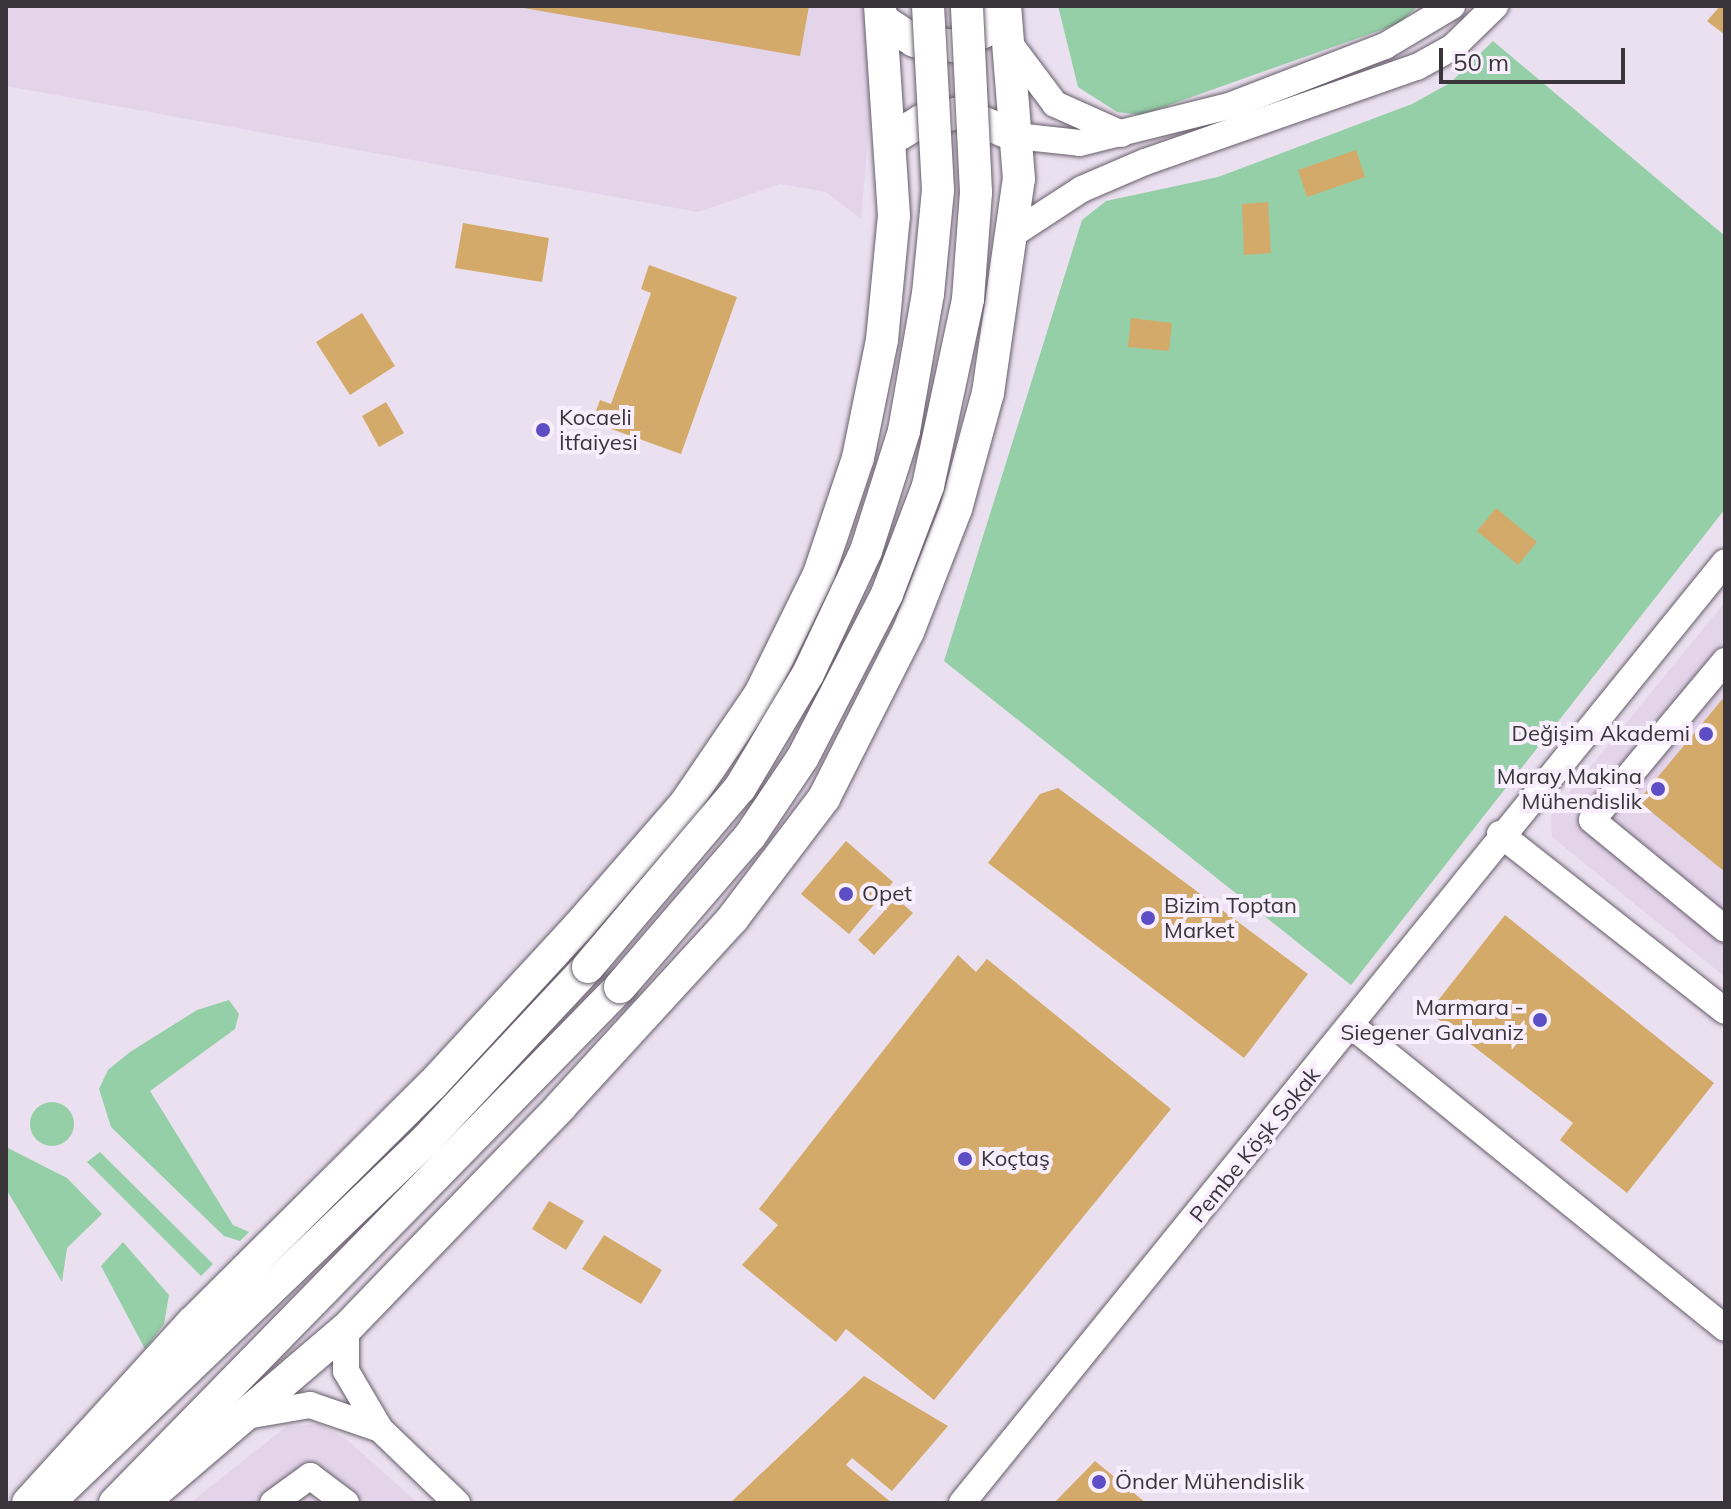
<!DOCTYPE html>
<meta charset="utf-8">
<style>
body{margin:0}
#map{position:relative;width:1731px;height:1509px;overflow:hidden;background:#ebe0ef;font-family:Mulish,sans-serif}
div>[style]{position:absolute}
.built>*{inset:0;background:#e3d4ea}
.green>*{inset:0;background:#95cfa7}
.round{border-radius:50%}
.building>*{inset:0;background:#d4aa6a}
.roads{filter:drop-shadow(0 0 2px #665d6a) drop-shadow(0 0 2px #665d6a)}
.minor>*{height:26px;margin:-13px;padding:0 13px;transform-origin:13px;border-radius:13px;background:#fff}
.major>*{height:32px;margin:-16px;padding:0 16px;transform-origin:16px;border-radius:16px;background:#fff}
.bridges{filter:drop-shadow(0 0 2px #665d6a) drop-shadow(0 0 2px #665d6a)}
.major-bridge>*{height:32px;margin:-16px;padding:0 16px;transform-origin:16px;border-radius:16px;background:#fff}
.dots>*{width:22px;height:22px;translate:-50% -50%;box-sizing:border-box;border:4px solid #f8eefd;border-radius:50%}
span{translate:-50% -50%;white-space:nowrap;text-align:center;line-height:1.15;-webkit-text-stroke:8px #f8eefd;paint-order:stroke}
.poi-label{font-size:22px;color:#39353b}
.left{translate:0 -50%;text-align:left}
.right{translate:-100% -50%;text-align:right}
.street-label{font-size:22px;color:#39353b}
.frame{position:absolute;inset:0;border:8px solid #39353b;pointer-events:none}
.scale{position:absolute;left:1439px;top:48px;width:186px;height:36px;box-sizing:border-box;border:4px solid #39353b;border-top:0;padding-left:10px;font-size:24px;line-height:28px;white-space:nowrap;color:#39353b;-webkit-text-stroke:6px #f8eefd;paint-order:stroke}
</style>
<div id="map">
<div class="built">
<i style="clip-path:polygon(6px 6px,868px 6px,872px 94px,861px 219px,826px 192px,780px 184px,698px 212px,6px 86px)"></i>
<i style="clip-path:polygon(1725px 602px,1725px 977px,1552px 837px,1551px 815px)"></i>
<i style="clip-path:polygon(318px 1424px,346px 1439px,418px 1503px,190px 1503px,287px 1426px)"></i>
</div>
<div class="green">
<i style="clip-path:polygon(1058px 6px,1418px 6px,1398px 24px,1141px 115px,1117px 112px,1078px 87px)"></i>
<i style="clip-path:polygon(1493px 41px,1725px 236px,1725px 509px,1351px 985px,944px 661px,1082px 220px,1106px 201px,1218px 177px,1412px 104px,1450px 83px)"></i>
<i style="clip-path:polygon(229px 1000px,239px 1014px,235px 1029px,150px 1091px,233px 1225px,249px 1232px,240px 1241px,224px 1236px,111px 1127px,99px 1089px,108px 1070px,130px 1052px,197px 1010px)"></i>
<i class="round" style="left:30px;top:1102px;width:44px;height:44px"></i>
<i style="clip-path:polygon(6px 1147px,67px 1178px,102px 1214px,67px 1248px,62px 1282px,6px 1189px)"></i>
<i style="clip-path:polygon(100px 1152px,213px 1264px,201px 1276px,87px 1162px)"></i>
<i style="clip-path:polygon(123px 1242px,169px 1295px,164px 1324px,145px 1349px,101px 1266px)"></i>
</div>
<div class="building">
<i style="clip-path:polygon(512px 6px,809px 6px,800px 56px)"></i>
<i style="clip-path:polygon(1720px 6px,1725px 6px,1725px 35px,1707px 21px)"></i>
<i style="clip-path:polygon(1356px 150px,1365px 177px,1307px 197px,1298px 170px)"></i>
<i style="clip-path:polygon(1268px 202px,1271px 253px,1244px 255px,1242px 204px)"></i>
<i style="clip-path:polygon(463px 223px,549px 238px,542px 282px,455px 268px)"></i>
<i style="clip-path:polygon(649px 265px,737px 297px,681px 454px,592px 422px,600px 400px,611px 404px,651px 293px,641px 289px)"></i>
<i style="clip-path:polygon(362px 313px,395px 366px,350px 395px,316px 342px)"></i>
<i style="clip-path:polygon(1131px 318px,1172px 323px,1169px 351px,1128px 347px)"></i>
<i style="clip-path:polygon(386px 402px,404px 433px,379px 447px,362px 416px)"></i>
<i style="clip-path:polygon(1496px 508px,1537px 542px,1518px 565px,1477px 531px)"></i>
<i style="clip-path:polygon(1725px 696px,1725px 872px,1638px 801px)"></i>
<i style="clip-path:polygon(1058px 788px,1308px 974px,1244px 1058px,988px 863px,1040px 794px)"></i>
<i style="clip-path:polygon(846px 841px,893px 882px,849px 934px,801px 894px)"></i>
<i style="clip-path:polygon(896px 898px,913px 913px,874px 955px,858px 940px)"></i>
<i style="clip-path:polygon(1505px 915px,1714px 1083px,1627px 1193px,1560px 1140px,1573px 1123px,1429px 1012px)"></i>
<i style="clip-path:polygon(958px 955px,976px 972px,987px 959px,1171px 1109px,934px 1400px,846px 1329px,836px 1342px,742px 1265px,778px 1225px,759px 1209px)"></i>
<i style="clip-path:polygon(549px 1201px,584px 1221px,566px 1250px,532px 1229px)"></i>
<i style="clip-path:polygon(604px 1235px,662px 1270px,641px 1304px,582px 1269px)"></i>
<i style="clip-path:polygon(864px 1376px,948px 1426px,892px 1491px,852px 1458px,846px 1465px,892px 1503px,730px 1503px)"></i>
<i style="clip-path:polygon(1095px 1461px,1146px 1503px,1054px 1503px)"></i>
</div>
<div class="roads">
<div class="minor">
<i style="left:1013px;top:48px;width:70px;rotate:53.1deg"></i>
<i style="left:1055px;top:104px;width:73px;rotate:24.1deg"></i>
<i style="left:1016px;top:136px;width:64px;rotate:6.2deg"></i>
<i style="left:1080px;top:143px;width:157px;rotate:-14deg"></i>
<i style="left:1232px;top:105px;width:164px;rotate:-21.1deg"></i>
<i style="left:1385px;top:46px;width:78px;rotate:-30.8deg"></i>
<i style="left:1013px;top:234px;width:82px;rotate:-33.1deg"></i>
<i style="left:1082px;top:189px;width:69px;rotate:-23.2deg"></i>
<i style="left:1145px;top:162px;width:288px;rotate:-19.3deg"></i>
<i style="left:1417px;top:67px;width:41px;rotate:-29.1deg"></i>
<i style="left:1453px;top:47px;width:59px;rotate:-44.3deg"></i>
<i style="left:1725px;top:661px;width:207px;rotate:129.9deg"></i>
<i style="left:1592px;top:820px;width:172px;rotate:39.3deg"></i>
<i style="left:1500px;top:834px;width:286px;rotate:38.2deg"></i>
<i style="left:1352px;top:1026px;width:480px;rotate:39deg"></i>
<i style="left:346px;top:1329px;width:42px;rotate:90deg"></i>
<i style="left:346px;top:1371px;width:67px;rotate:59.6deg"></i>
<i style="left:380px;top:1429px;width:107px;rotate:43.9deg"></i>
<i style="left:252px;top:1415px;width:59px;rotate:-9.8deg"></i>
<i style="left:310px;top:1405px;width:74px;rotate:18.9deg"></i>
<i style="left:273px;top:1503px;width:46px;rotate:-36.1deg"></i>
<i style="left:310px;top:1476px;width:45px;rotate:36.9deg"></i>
<i style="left:962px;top:1503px;width:1211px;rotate:-50.96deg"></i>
</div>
<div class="major">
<i style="left:882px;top:20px;width:38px;rotate:33deg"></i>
<i style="left:914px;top:41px;width:38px;rotate:7deg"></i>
<i style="left:952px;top:46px;width:34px;rotate:-24deg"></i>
<i style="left:983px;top:32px;width:32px;rotate:-55deg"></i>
<i style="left:893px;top:138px;width:33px;rotate:-31deg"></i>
<i style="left:921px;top:121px;width:40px;rotate:-12deg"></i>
<i style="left:960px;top:113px;width:61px;rotate:22.3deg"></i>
<i style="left:28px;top:1503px;width:244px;rotate:-47.7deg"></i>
<i style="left:192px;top:1323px;width:338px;rotate:-44.8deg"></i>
<i style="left:432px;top:1085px;width:215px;rotate:-47.3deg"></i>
<i style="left:578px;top:927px;width:163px;rotate:-49deg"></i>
<i style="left:685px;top:804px;width:133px;rotate:-55.7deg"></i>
<i style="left:760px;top:694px;width:134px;rotate:-63.8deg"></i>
<i style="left:819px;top:574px;width:122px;rotate:-71.4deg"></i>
<i style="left:858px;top:458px;width:120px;rotate:-78.5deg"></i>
<i style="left:882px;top:340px;width:125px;rotate:-84.5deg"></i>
<i style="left:894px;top:216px;width:210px;rotate:-93.8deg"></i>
<i style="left:48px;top:1503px;width:525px;rotate:-43.84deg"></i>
<i style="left:427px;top:1139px;width:236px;rotate:-46.9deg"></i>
<i style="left:115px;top:1503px;width:722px;rotate:-45.62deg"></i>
<i style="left:142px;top:1503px;width:268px;rotate:-40.5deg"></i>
<i style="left:346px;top:1329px;width:310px;rotate:-46deg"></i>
<i style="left:561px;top:1106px;width:255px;rotate:-47.5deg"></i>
<i style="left:733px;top:918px;width:151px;rotate:-52.8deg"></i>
<i style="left:824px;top:798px;width:186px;rotate:-63.2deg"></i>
<i style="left:908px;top:632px;width:132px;rotate:-68.7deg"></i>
<i style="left:956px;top:509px;width:120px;rotate:-74.6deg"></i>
<i style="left:988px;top:393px;width:216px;rotate:-81.8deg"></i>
<i style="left:1019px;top:179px;width:174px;rotate:-94.6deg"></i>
</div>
</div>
<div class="bridges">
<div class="major-bridge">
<i style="left:588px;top:967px;width:235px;rotate:-49.7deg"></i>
<i style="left:740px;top:788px;width:133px;rotate:-59.2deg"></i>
<i style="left:808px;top:674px;width:136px;rotate:-64.8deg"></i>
<i style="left:866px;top:551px;width:126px;rotate:-72.4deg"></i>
<i style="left:904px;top:431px;width:139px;rotate:-80.1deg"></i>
<i style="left:928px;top:294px;width:104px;rotate:-84.5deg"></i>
<i style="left:938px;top:190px;width:184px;rotate:-93.1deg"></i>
<i style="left:620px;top:987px;width:199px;rotate:-49.3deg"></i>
<i style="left:750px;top:836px;width:95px;rotate:-56.1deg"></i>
<i style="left:803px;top:757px;width:183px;rotate:-62.7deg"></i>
<i style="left:887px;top:594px;width:116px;rotate:-69.2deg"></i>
<i style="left:928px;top:486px;width:191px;rotate:-77.9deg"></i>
<i style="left:968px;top:299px;width:107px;rotate:-85.7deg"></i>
<i style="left:976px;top:192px;width:186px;rotate:-92.8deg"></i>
</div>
</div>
<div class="dots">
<i style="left:543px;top:430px;background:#5e4ec6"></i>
<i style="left:1706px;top:734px;background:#5e4ec6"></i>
<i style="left:1658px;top:789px;background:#5e4ec6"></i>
<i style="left:846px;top:894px;background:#5e4ec6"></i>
<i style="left:1148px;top:918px;background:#5e4ec6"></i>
<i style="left:1540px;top:1020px;background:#5e4ec6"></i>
<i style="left:965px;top:1159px;background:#5e4ec6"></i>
<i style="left:1099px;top:1482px;background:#5e4ec6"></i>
</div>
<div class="poi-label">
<span class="left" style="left:559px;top:430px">Kocaeli<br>İtfaiyesi</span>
<span class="right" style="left:1690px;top:734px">Değişim Akademi</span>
<span class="right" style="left:1642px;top:789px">Maray Makina<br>Mühendislik</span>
<span class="left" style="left:862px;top:894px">Opet</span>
<span class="left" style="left:1164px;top:918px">Bizim Toptan<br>Market</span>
<span class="right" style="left:1524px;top:1020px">Marmara -<br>Siegener Galvaniz</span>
<span class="left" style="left:981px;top:1159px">Koçtaş</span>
<span class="left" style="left:1115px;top:1482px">Önder Mühendislik</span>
</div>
<div class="street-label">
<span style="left:1255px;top:1145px;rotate:-51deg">Pembe Köşk Sokak</span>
</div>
<div class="frame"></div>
<div class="scale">50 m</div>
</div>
